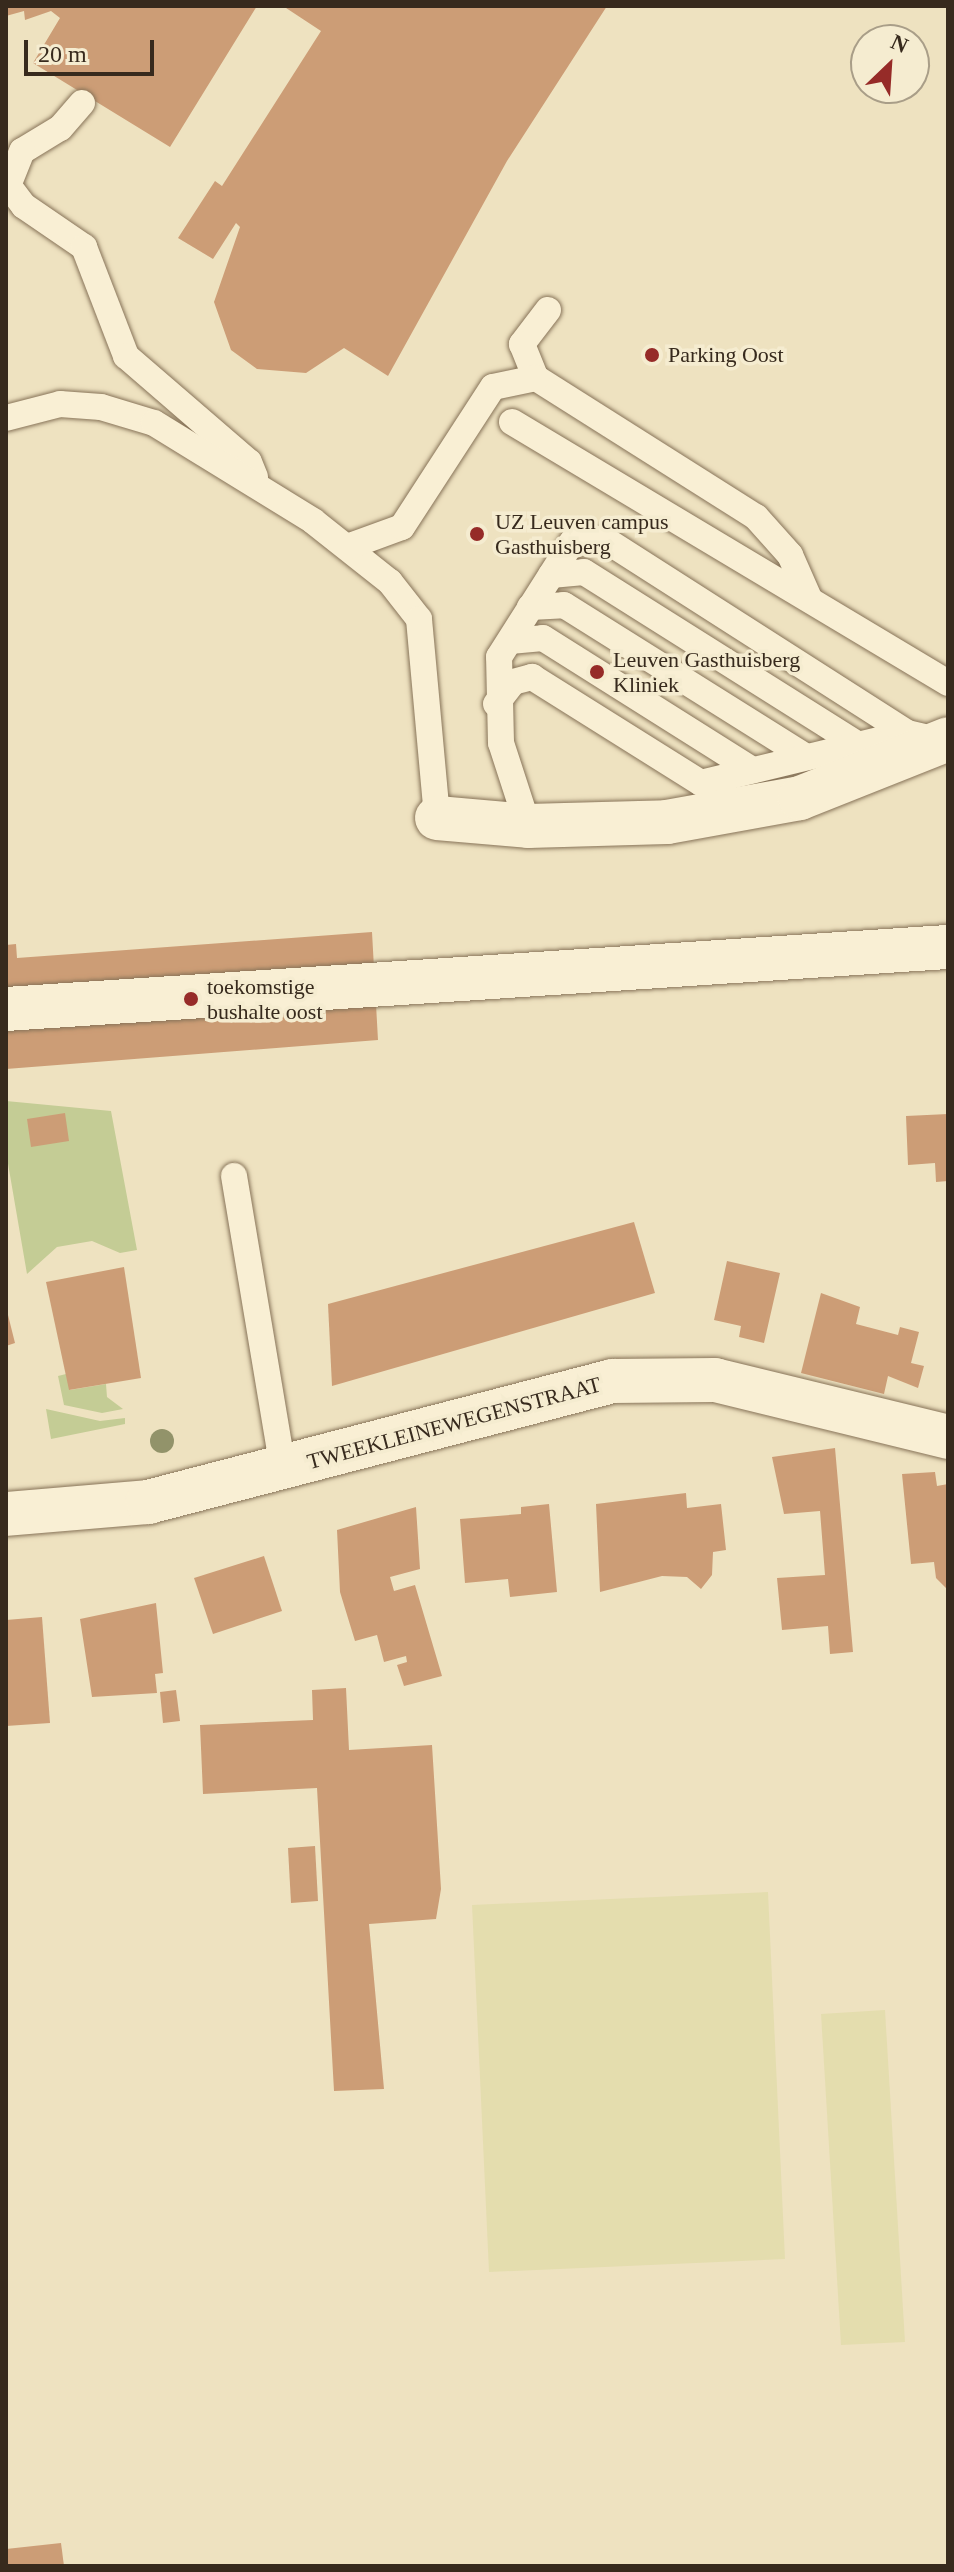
<!DOCTYPE html>
<style>
body{margin:0}
#map{position:relative;width:954px;height:2572px;overflow:hidden;background:#eee2c0;font-family:Georgia,serif}
div>[style]{position:absolute}
.farmland>*{inset:0;background:#e4ddae}
.green>*{inset:0;background:#c4cc95}
.building>*{inset:0;background:#cc9d76}
.roads{filter:drop-shadow(0 0 2px #877358) drop-shadow(0 0 2px #877358)}
.service>*{height:26px;margin:-13px;padding:0 13px;transform-origin:13px;border-radius:13px;background:#f9efd4}
.minor>*{height:44px;margin:-22px;padding:0 22px;transform-origin:22px;border-radius:22px;background:#f9efd4}
.trees>*{width:24px;height:24px;margin:-12px;border-radius:50%;background:#92936a}
.dots>*{width:22px;height:22px;translate:-50% -50%;box-sizing:border-box;border:4px solid #f5ecd0;border-radius:50%}
span{translate:-50% -50%;white-space:nowrap;text-align:center;line-height:1.15;-webkit-text-stroke:7px #f5ecd0;paint-order:stroke}
.poi-label{font-size:22px;color:#372a1d}
.left{translate:0 -50%;text-align:left}
.street-label{font-size:22px;color:#372a1d}
.frame{position:absolute;inset:0;border:8px solid #372a1d;pointer-events:none}
.north{position:absolute;left:850px;top:24px;width:80px;height:80px;box-sizing:border-box;background:#f5ecd0;border:2px solid #a99e88;border-radius:50%;rotate:25deg;font-size:22px;font-weight:700;line-height:32px;text-align:center;color:#372a1d}
.north::after{content:'';display:block;margin:auto;width:28px;height:36px;background:#962b28;clip-path:polygon(50% 0,100% 100%,50% 72%,0 100%)}
.scale{position:absolute;left:24px;top:40px;width:130px;height:36px;box-sizing:border-box;border:4px solid #372a1d;border-top:0;padding-left:10px;font-size:24px;line-height:28px;white-space:nowrap;color:#372a1d;-webkit-text-stroke:6px #f5ecd0;paint-order:stroke}
</style>
<div id="map">
<div class="farmland">
<i style="clip-path:polygon(768px 1892px,785px 2259px,489px 2272px,472px 1905px)"></i>
<i style="clip-path:polygon(885px 2010px,905px 2342px,841px 2345px,821px 2014px)"></i>
</div>
<div class="green">
<i style="clip-path:polygon(6px 1101px,111px 1111px,137px 1250px,120px 1253px,92px 1241px,57px 1247px,27px 1274px,6px 1152px)"></i>
<i style="clip-path:polygon(66px 1374px,70px 1390px,106px 1384px,107px 1397px,123px 1409px,102px 1413px,64px 1405px,58px 1376px)"></i>
<i style="clip-path:polygon(46px 1409px,100px 1421px,125px 1418px,125px 1424px,51px 1439px)"></i>
</div>
<div class="building">
<i style="clip-path:polygon(6px 6px,257px 6px,170px 147px,33px 63px,60px 18px,51px 11px,25px 20px,24px 11px,6px 16px)"></i>
<i style="clip-path:polygon(283px 6px,607px 6px,507px 161px,388px 376px,344px 348px,306px 373px,257px 369px,231px 350px,214px 302px,240px 227px,236px 223px,213px 259px,178px 238px,215px 181px,222px 186px,321px 31px)"></i>
<i style="clip-path:polygon(372px 932px,378px 1040px,6px 1069px,6px 945px,16px 944px,17px 958px)"></i>
<i style="clip-path:polygon(65px 1113px,69px 1141px,31px 1147px,27px 1119px)"></i>
<i style="clip-path:polygon(948px 1114px,948px 1181px,936px 1182px,935px 1163px,908px 1165px,906px 1116px)"></i>
<i style="clip-path:polygon(634px 1222px,655px 1293px,332px 1386px,328px 1304px)"></i>
<i style="clip-path:polygon(727px 1261px,780px 1273px,764px 1343px,739px 1337px,741px 1326px,714px 1320px)"></i>
<i style="clip-path:polygon(124px 1267px,141px 1378px,69px 1390px,46px 1282px)"></i>
<i style="clip-path:polygon(821px 1293px,860px 1307px,856px 1324px,898px 1335px,900px 1327px,919px 1332px,911px 1363px,924px 1366px,918px 1388px,888px 1376px,884px 1394px,801px 1373px)"></i>
<i style="clip-path:polygon(6px 1307px,15px 1343px,6px 1346px)"></i>
<i style="clip-path:polygon(835px 1448px,853px 1652px,830px 1654px,828px 1626px,782px 1630px,777px 1578px,825px 1575px,820px 1511px,784px 1514px,772px 1457px)"></i>
<i style="clip-path:polygon(935px 1472px,937px 1486px,948px 1484px,948px 1590px,936px 1578px,934px 1562px,911px 1564px,902px 1474px)"></i>
<i style="clip-path:polygon(686px 1493px,687px 1508px,721px 1504px,726px 1550px,713px 1552px,712px 1575px,701px 1589px,687px 1577px,662px 1576px,600px 1592px,596px 1504px)"></i>
<i style="clip-path:polygon(549px 1504px,557px 1592px,510px 1597px,508px 1579px,465px 1583px,460px 1519px,521px 1514px,521px 1507px)"></i>
<i style="clip-path:polygon(416px 1507px,420px 1569px,390px 1577px,394px 1591px,415px 1585px,442px 1676px,404px 1686px,397px 1665px,407px 1662px,406px 1656px,384px 1662px,377px 1635px,355px 1641px,340px 1592px,337px 1530px)"></i>
<i style="clip-path:polygon(264px 1556px,282px 1611px,213px 1634px,194px 1578px)"></i>
<i style="clip-path:polygon(156px 1603px,163px 1673px,155px 1674px,157px 1693px,92px 1697px,80px 1619px)"></i>
<i style="clip-path:polygon(42px 1617px,50px 1723px,6px 1726px,6px 1620px)"></i>
<i style="clip-path:polygon(346px 1688px,349px 1750px,432px 1745px,441px 1889px,436px 1919px,369px 1924px,384px 2089px,334px 2091px,317px 1788px,203px 1794px,200px 1725px,313px 1720px,312px 1690px)"></i>
<i style="clip-path:polygon(176px 1690px,180px 1721px,163px 1723px,160px 1692px)"></i>
<i style="clip-path:polygon(315px 1846px,318px 1901px,291px 1903px,288px 1848px)"></i>
<i style="clip-path:polygon(61px 2543px,64px 2566px,6px 2566px,6px 2549px)"></i>
</div>
<div class="roads">
<div class="service">
<i style="left:82px;top:103px;width:33px;rotate:131deg"></i>
<i style="left:60px;top:128px;width:44px;rotate:148.8deg"></i>
<i style="left:22px;top:151px;width:37px;rotate:112deg"></i>
<i style="left:8px;top:185px;width:26px;rotate:53deg"></i>
<i style="left:24px;top:206px;width:73px;rotate:34.3deg"></i>
<i style="left:84px;top:247px;width:117px;rotate:68.9deg"></i>
<i style="left:126px;top:356px;width:162px;rotate:40.8deg"></i>
<i style="left:249px;top:462px;width:16px;rotate:68deg"></i>
<i style="left:548px;top:310px;width:43px;rotate:127.4deg"></i>
<i style="left:522px;top:344px;width:37px;rotate:68deg"></i>
<i style="left:536px;top:378px;width:260px;rotate:32.3deg"></i>
<i style="left:756px;top:517px;width:51px;rotate:48.2deg"></i>
<i style="left:790px;top:555px;width:47px;rotate:66.2deg"></i>
<i style="left:6px;top:418px;width:56px;rotate:-14.5deg"></i>
<i style="left:60px;top:404px;width:41px;rotate:4.2deg"></i>
<i style="left:101px;top:407px;width:55px;rotate:16.8deg"></i>
<i style="left:154px;top:423px;width:187px;rotate:31.6deg"></i>
<i style="left:313px;top:521px;width:98px;rotate:38.4deg"></i>
<i style="left:390px;top:582px;width:47px;rotate:51.9deg"></i>
<i style="left:419px;top:619px;width:200px;rotate:84.8deg"></i>
<i style="left:512px;top:422px;width:508px;rotate:30.91deg"></i>
<i style="left:350px;top:546px;width:55px;rotate:-20.1deg"></i>
<i style="left:402px;top:527px;width:167px;rotate:-57deg"></i>
<i style="left:493px;top:387px;width:44px;rotate:-11.8deg"></i>
<i style="left:551px;top:575px;width:33px;rotate:-5deg"></i>
<i style="left:584px;top:572px;width:325px;rotate:32.2deg"></i>
<i style="left:530px;top:607px;width:34px;rotate:-3deg"></i>
<i style="left:564px;top:605px;width:286px;rotate:32.1deg"></i>
<i style="left:510px;top:641px;width:33px;rotate:-5deg"></i>
<i style="left:543px;top:638px;width:248px;rotate:32.2deg"></i>
<i style="left:496px;top:704px;width:28px;rotate:-52deg"></i>
<i style="left:513px;top:682px;width:20px;rotate:-15deg"></i>
<i style="left:532px;top:677px;width:199px;rotate:32.1deg"></i>
<i style="left:701px;top:783px;width:212px;rotate:-13.6deg"></i>
<i style="left:528px;top:826px;width:87px;rotate:-108deg"></i>
<i style="left:501px;top:743px;width:86px;rotate:-91.3deg"></i>
<i style="left:499px;top:657px;width:136px;rotate:-57.6deg"></i>
<i style="left:572px;top:542px;width:32px;rotate:-5deg"></i>
<i style="left:604px;top:539px;width:360px;rotate:32.6deg"></i>
<i style="left:907px;top:733px;width:35px;rotate:13deg"></i>
<i style="left:234px;top:1176px;width:297px;rotate:80.5deg"></i>
</div>
<div class="minor">
<i style="left:437px;top:818px;width:91px;rotate:5deg"></i>
<i style="left:528px;top:826px;width:139px;rotate:-1.6deg"></i>
<i style="left:667px;top:822px;width:135px;rotate:-10.2deg"></i>
<i style="left:800px;top:798px;width:159px;rotate:-21.7deg"></i>
<i style="left:6px;top:1009px;width:944px;rotate:-3.77deg"></i>
<i style="left:6px;top:1514px;width:143px;rotate:-4.8deg"></i>
<i style="left:148px;top:1502px;width:480px;rotate:-14.6deg"></i>
<i style="left:612px;top:1381px;width:103px;rotate:-0.6deg"></i>
<i style="left:715px;top:1380px;width:240px;rotate:13.7deg"></i>
</div>
</div>
<div class="trees">
<i style="left:162px;top:1441px"></i>
</div>
<div class="dots">
<i style="left:652px;top:355px;background:#962b28"></i>
<i style="left:477px;top:534px;background:#962b28"></i>
<i style="left:597px;top:672px;background:#962b28"></i>
<i style="left:191px;top:999px;background:#962b28"></i>
</div>
<div class="poi-label">
<span class="left" style="left:668px;top:355px">Parking Oost</span>
<span class="left" style="left:495px;top:534px">UZ Leuven campus<br>Gasthuisberg</span>
<span class="left" style="left:613px;top:672px">Leuven Gasthuisberg<br>Kliniek</span>
<span class="left" style="left:207px;top:999px">toekomstige<br>bushalte oost</span>
</div>
<div class="street-label">
<span style="left:454px;top:1423px;rotate:-15deg">TWEEKLEINEWEGENSTRAAT</span>
</div>
<div class="frame"></div>
<div class="north">N</div>
<div class="scale">20 m</div>
</div>
